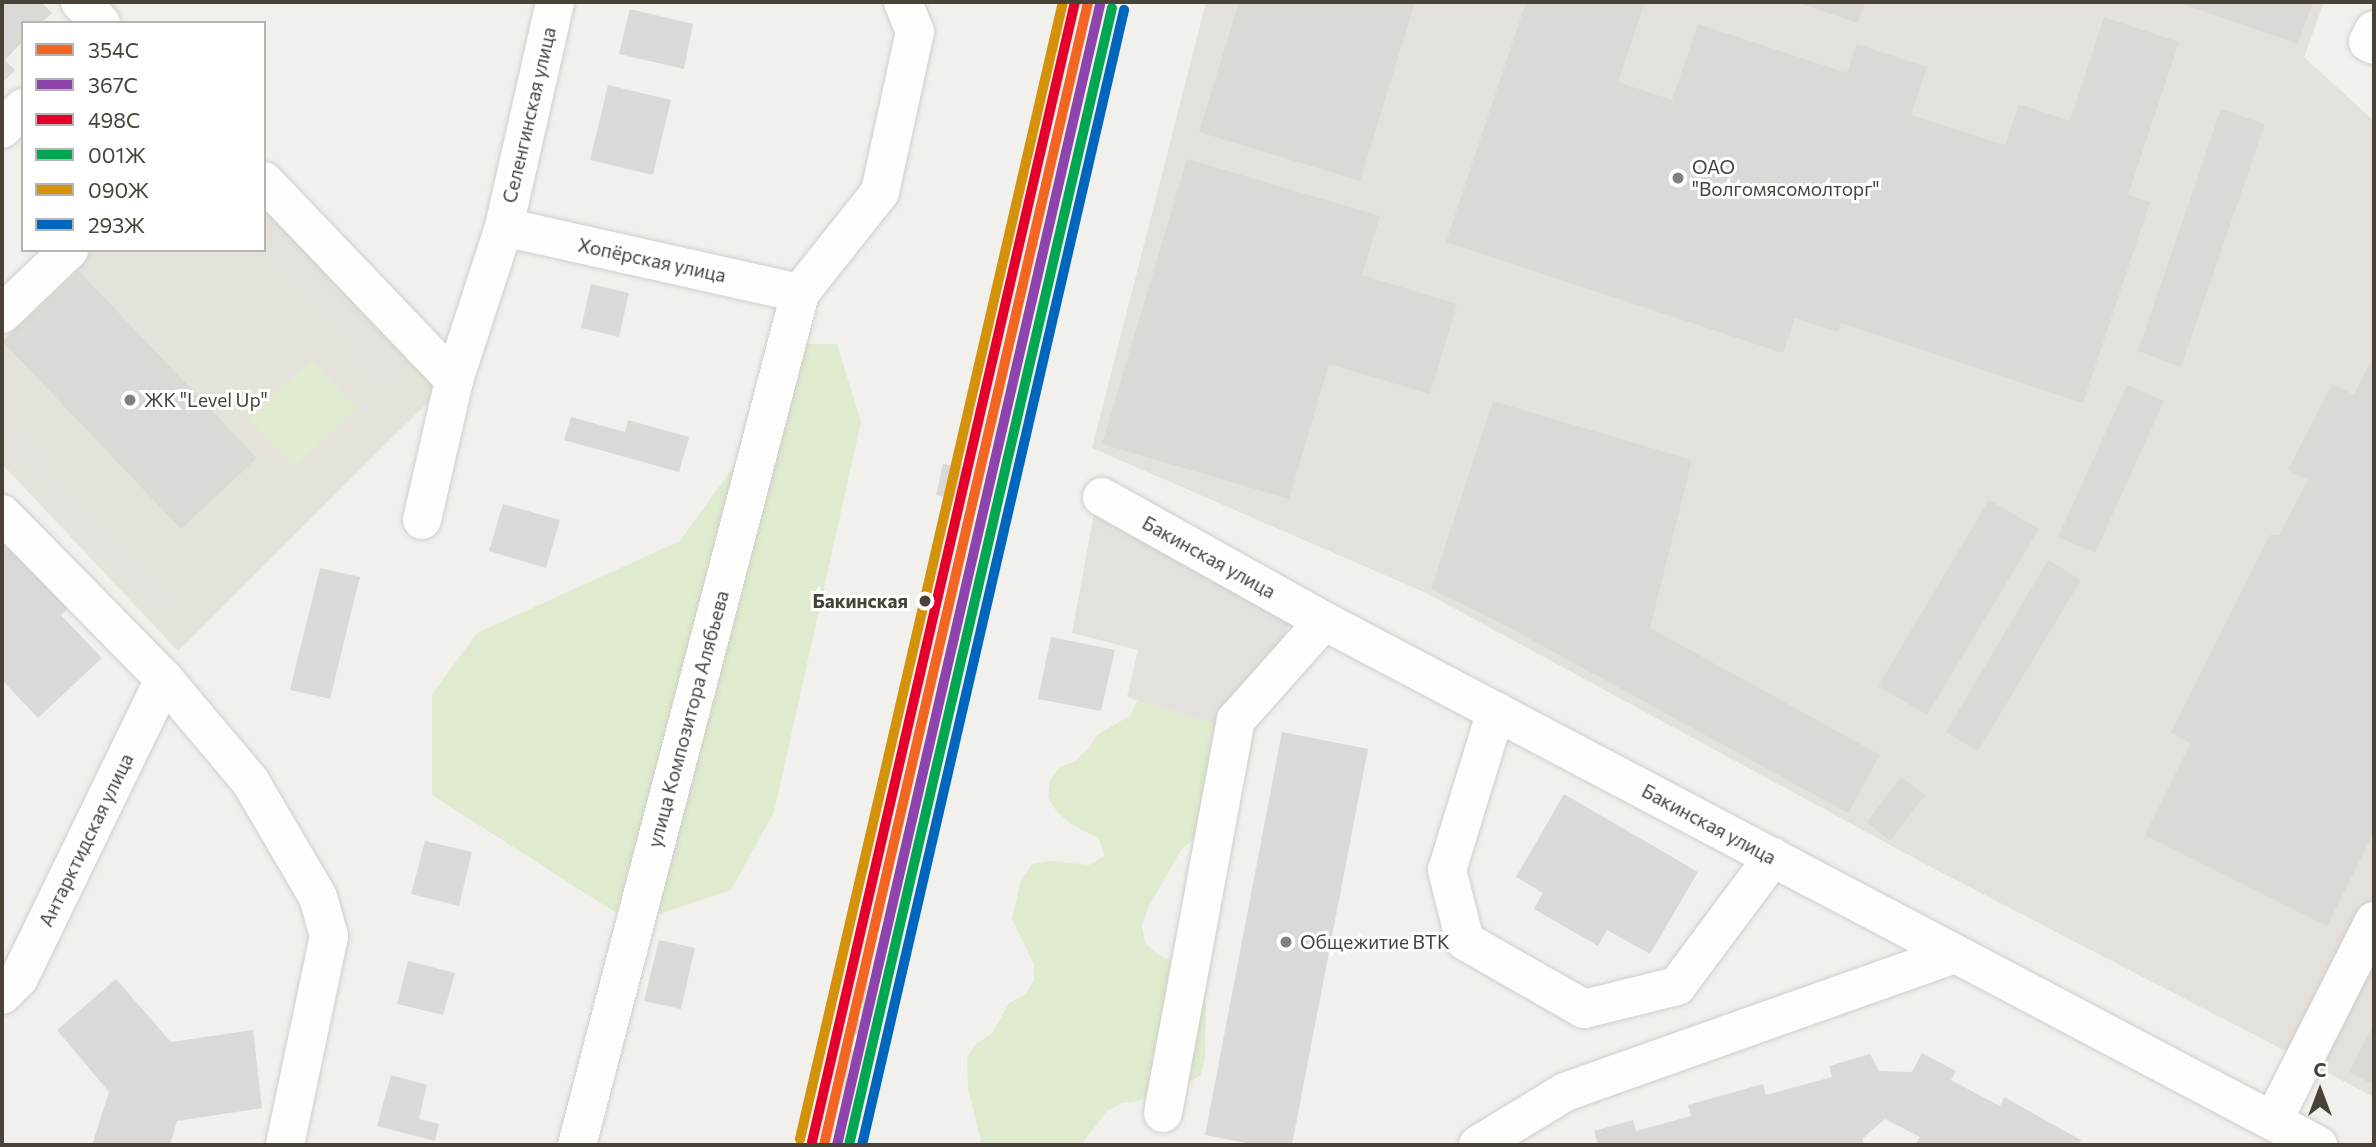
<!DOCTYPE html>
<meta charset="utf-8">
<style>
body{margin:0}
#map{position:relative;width:2376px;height:1147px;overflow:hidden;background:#f2f0ec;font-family:Commissioner,sans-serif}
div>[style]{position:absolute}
.residential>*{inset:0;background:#e5e2db}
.industrial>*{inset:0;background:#e4e0dc}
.green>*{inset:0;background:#dfeace}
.parking>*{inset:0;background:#e4e1dd}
.building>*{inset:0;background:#dbd9d5}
.roads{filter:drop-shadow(0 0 2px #d0ceca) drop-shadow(0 0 2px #d0ceca)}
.minor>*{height:38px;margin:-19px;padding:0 19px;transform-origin:19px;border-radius:19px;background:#fdfdfc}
.rail>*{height:8px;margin-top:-4px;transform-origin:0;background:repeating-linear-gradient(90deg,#fff 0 16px,#dadad9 0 32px);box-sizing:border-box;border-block:2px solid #dadad9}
.rail-1>*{height:10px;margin:-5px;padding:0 5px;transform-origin:5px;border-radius:5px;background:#f26522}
.rail-2>*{height:10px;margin:-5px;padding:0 5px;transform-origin:5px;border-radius:5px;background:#8e44ad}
.rail-3>*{height:10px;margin:-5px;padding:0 5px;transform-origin:5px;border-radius:5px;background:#e4002b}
.rail-4>*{height:10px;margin:-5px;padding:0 5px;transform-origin:5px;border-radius:5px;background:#00a651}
.rail-5>*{height:10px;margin:-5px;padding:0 5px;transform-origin:5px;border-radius:5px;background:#d4920b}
.rail-6>*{height:10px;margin:-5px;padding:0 5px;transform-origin:5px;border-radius:5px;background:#0065bd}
.dots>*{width:19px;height:19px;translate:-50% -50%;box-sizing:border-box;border:4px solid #fff;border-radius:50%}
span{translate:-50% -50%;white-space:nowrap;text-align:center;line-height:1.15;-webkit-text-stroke:6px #fff;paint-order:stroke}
.street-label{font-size:19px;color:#484239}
.poi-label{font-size:19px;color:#484239}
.left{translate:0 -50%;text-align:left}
.stop-label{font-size:19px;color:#484239;font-weight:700}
.right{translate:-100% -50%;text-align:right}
.frame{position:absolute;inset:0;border:4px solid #484239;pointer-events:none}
.legend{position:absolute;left:21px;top:21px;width:245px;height:231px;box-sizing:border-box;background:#fff;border:2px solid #b6b3b0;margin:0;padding:9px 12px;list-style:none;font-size:21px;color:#484239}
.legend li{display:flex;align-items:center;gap:14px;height:35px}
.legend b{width:35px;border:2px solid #b6b3b0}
.north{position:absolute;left:2285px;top:1056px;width:70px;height:70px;-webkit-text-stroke:5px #fff;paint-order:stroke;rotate:0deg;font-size:19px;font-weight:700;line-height:28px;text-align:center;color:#484239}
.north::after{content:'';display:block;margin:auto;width:24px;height:32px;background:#484239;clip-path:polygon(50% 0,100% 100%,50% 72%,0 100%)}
</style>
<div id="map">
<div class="residential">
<i style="clip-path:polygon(264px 207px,440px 390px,178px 651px,2px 464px,2px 340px,92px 250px,264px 250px)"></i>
</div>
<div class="industrial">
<i style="clip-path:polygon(1206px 2px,2324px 2px,2304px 57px,2374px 121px,2374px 1097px,1927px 865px,1426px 593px,1092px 448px)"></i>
</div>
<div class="green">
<i style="clip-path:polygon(801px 344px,837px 344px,861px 422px,774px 812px,731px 890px,632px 923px,432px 795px,432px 694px,477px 633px,680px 541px,745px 451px,765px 347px)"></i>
<i style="clip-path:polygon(311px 360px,357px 408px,294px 467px,248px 418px)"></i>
<i style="clip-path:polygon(1140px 694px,1250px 720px,1254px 737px,1246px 770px,1221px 815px,1181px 850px,1148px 908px,1142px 926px,1145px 943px,1158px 955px,1175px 962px,1200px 986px,1206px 1001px,1205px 1057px,1201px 1075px,1187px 1084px,1137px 1101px,1121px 1103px,1107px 1111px,1081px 1145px,982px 1145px,968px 1088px,967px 1057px,977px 1043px,992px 1034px,1009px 1003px,1025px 994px,1034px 980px,1034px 964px,1012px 919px,1021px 880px,1032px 864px,1049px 861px,1089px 865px,1105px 856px,1099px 839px,1071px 824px,1057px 812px,1048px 797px,1050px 780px,1060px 767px,1075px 761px,1089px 748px,1098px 734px,1131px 715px)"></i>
</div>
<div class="parking">
<i style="clip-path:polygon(264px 214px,408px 365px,384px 387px,254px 250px,264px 250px)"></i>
<i style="clip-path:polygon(2px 415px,181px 604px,164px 620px,2px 449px)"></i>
<i style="clip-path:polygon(1094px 513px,1291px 619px,1245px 733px,1127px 697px,1138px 650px,1072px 633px)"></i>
</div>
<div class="building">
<i style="clip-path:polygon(2px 2px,41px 2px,52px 13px,41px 23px,23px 23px,23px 41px,5px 60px,15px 70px,2px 83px)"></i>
<i style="clip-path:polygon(1239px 2px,1415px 2px,1360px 181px,1199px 132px)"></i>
<i style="clip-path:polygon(1526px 2px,1645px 2px,1618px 82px,1672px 100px,1698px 24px,1847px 73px,1857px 44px,1927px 67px,1911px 115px,2005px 145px,2019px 104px,2070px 121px,2104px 17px,2179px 42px,2128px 195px,2150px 202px,2083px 403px,1841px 323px,1838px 332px,1795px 318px,1783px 353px,1446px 242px)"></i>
<i style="clip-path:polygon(1796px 2px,1865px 2px,1858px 23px)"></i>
<i style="clip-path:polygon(2177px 2px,2313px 2px,2298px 44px)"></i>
<i style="clip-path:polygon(630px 9px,693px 24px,684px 69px,619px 54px)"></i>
<i style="clip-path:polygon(608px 85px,671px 100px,653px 175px,590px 160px)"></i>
<i style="clip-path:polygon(2221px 109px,2265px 124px,2181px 367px,2138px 351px)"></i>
<i style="clip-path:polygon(1187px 159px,1380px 216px,1362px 275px,1457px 304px,1430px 394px,1329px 364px,1289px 499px,1102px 444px)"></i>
<i style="clip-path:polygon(79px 271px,257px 458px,181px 529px,3px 342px)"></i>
<i style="clip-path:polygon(591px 284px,629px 293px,619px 337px,581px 328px)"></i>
<i style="clip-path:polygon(2374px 355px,2374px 832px,2327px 926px,2145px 835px,2191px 743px,2171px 733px,2270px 535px,2279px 535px,2308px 480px,2288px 470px,2332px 384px,2354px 395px)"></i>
<i style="clip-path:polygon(2127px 385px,2164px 401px,2095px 553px,2058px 537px)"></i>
<i style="clip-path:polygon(1493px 401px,1692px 460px,1650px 628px,1880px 755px,1848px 813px,1497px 621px,1431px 589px)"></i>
<i style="clip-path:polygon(571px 417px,625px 432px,628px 420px,689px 437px,679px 472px,564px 440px)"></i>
<i style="clip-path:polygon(943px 464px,963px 468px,957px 499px,936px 495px)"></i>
<i style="clip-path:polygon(1989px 500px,2039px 529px,1927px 715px,1878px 686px)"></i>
<i style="clip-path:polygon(503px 504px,560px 520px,546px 568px,489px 551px)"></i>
<i style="clip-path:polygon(11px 537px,73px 603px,61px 615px,102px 658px,38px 718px,2px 680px,2px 546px)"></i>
<i style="clip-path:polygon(2048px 560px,2081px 580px,1978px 751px,1946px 732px)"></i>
<i style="clip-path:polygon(320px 568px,360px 577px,330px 699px,290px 690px)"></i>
<i style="clip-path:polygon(1051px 637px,1115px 650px,1101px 711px,1038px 699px)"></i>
<i style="clip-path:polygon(1282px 732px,1368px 749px,1292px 1145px,1257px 1145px,1205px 1135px)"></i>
<i style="clip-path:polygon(1901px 777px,1925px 795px,1890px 841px,1867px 822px)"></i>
<i style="clip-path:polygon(1564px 794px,1698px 872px,1650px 954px,1607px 930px,1598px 946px,1534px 909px,1543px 893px,1516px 877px)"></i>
<i style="clip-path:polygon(425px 841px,472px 852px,459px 906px,411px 894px)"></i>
<i style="clip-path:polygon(659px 940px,695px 948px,681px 1009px,644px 1001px)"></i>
<i style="clip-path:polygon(408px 961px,455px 973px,443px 1015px,397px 1004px)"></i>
<i style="clip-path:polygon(116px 979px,171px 1042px,253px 1030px,262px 1108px,177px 1121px,170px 1145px,92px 1145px,109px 1092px,57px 1030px)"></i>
<i style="clip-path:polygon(2374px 1024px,2374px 1085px,2349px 1072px)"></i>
<i style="clip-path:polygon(1922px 1053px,1956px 1071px,1951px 1080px,2000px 1106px,2004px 1097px,2081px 1140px,2078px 1145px,1915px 1145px,1920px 1137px,1885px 1119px,1862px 1139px,1864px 1145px,1598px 1145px,1594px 1131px,1633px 1120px,1636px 1131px,1691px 1116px,1688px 1105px,1763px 1084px,1766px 1095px,1832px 1077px,1829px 1066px,1870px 1054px,1879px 1071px,1912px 1072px)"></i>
<i style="clip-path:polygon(391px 1075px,427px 1085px,419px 1119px,439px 1124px,435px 1141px,377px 1126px)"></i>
</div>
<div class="roads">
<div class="minor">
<i style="left:80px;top:2px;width:30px;rotate:45deg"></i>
<i style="left:2374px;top:30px;width:13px;rotate:117deg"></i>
<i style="left:2368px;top:42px;width:7px;rotate:27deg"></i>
<i style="left:2px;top:129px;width:30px;rotate:-45deg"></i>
<i style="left:264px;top:181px;width:275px;rotate:46.3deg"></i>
<i style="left:504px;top:227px;width:303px;rotate:12.6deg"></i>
<i style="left:2px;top:314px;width:93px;rotate:-43.7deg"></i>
<i style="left:1102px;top:497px;width:254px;rotate:29.2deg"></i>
<i style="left:1324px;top:621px;width:1124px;rotate:27.8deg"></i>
<i style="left:2px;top:514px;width:231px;rotate:45.5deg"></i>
<i style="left:164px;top:679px;width:133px;rotate:49.9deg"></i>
<i style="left:250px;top:781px;width:134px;rotate:59.6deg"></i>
<i style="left:318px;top:897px;width:41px;rotate:74.2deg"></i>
<i style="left:329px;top:936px;width:214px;rotate:101.9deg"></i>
<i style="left:422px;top:520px;width:144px;rotate:-77.1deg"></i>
<i style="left:454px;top:380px;width:161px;rotate:-71.9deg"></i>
<i style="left:504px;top:227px;width:231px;rotate:-77.2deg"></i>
<i style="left:1496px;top:711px;width:166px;rotate:107.1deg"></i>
<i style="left:1447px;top:870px;width:73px;rotate:75.8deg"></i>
<i style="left:1465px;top:941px;width:137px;rotate:29.7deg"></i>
<i style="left:1584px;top:1009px;width:96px;rotate:-13.9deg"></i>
<i style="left:1677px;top:986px;width:161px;rotate:-53.3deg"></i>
<i style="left:2px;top:995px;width:24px;rotate:-45deg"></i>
<i style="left:19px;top:978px;width:332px;rotate:-64.1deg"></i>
<i style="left:1163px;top:1113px;width:400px;rotate:-79.5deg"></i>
<i style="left:1236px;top:720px;width:132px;rotate:-48.4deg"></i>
<i style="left:2273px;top:1121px;width:224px;rotate:-63.2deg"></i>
<i style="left:577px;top:1145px;width:881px;rotate:-75.33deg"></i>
<i style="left:800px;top:293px;width:129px;rotate:-51.6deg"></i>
<i style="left:880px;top:192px;width:164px;rotate:-77.7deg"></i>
<i style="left:915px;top:32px;width:32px;rotate:-112deg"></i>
<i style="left:1478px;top:1145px;width:102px;rotate:-31.3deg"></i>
<i style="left:1565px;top:1092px;width:414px;rotate:-19.5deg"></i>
</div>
</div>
<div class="rail">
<i style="left:839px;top:1145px;width:197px;rotate:-81.3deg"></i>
</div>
<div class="rail-1">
<i style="left:824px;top:1145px;width:1173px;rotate:-76.99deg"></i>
</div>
<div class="rail-2">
<i style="left:837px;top:1145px;width:1170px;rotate:-77.01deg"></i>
</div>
<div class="rail-3">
<i style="left:812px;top:1142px;width:1170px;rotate:-77.01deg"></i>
</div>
<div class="rail-4">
<i style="left:849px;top:1145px;width:1167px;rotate:-76.98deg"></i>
</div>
<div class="rail-5">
<i style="left:800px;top:1139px;width:1167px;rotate:-76.98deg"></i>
</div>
<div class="rail-6">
<i style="left:862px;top:1145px;width:1165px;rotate:-77deg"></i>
</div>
<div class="dots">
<i style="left:1678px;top:178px;background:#847f78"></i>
<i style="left:130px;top:400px;background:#847f78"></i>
<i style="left:925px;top:601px;background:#484239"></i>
<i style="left:1286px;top:942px;background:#847f78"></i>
</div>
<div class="street-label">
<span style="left:529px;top:115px;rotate:-77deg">Селенгинская улица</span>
<span style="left:652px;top:260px;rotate:12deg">Хопёрская улица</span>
<span style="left:1209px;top:557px;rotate:29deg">Бакинская улица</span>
<span style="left:688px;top:719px;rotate:-75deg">улица Композитора Алябьева</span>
<span style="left:1709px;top:824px;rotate:28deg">Бакинская улица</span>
<span style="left:86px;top:840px;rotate:-64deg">Антарктидская улица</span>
</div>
<div class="poi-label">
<span class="left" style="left:1692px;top:178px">ОАО<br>"Волгомясомолторг"</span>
<span class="left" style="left:144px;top:400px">ЖК "Level Up"</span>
<span class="left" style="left:1300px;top:942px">Общежитие ВТК</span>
</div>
<div class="stop-label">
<span class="right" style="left:908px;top:601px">Бакинская</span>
</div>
<div class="frame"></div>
<ul class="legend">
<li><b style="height:9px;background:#f26522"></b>354С</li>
<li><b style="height:9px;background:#8e44ad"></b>367С</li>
<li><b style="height:9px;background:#e4002b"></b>498С</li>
<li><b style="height:9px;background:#00a651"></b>001Ж</li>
<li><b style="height:9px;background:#d4920b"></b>090Ж</li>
<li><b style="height:9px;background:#0065bd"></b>293Ж</li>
</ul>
<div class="north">С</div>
</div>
